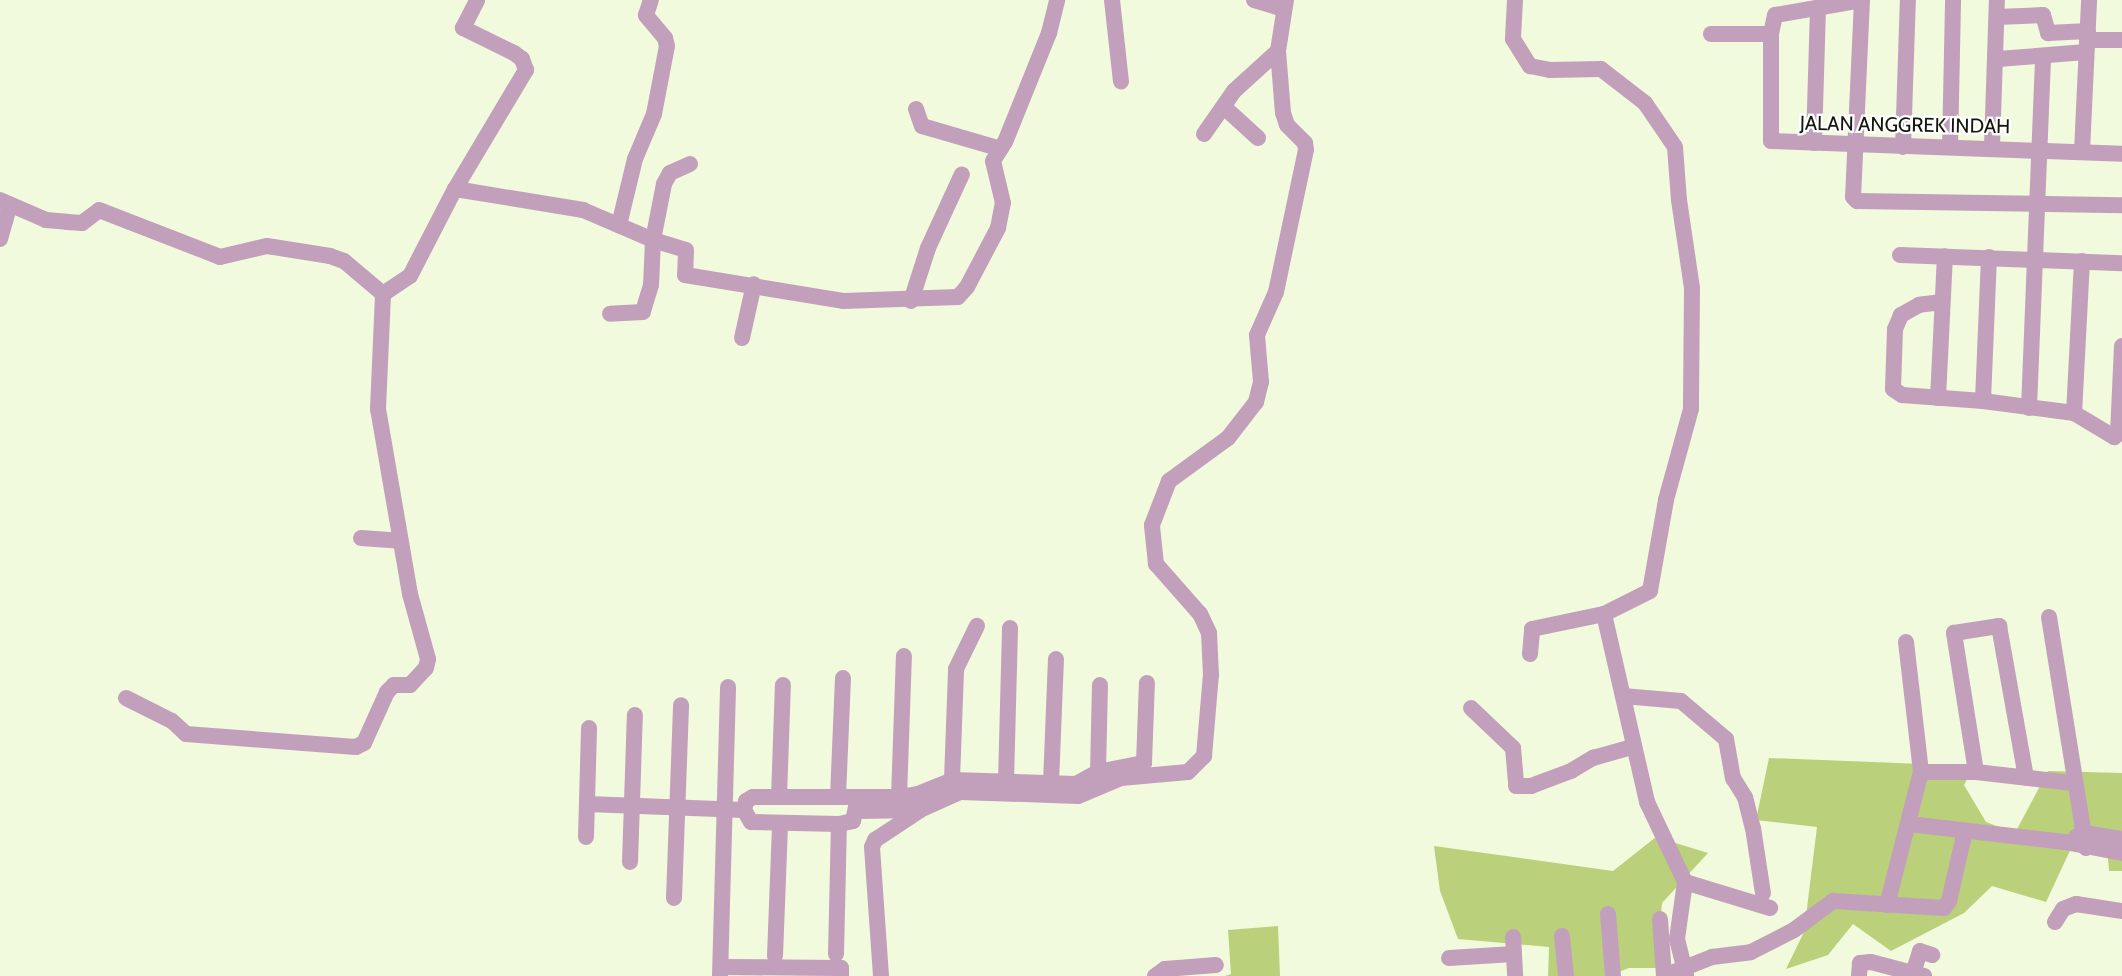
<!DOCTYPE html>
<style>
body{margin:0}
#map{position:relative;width:2122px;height:976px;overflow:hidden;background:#f2fadd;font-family:Cabin,sans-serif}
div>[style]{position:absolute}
.green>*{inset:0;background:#bbd07a}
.minor>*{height:16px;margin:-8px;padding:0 8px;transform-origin:8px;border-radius:8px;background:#c2a0bb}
span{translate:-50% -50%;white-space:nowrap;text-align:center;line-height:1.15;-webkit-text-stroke:4.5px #fff;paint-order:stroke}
.street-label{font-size:20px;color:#14170d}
</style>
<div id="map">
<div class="green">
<i style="clip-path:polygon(1769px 758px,1974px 766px,1964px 785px,1986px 822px,2015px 833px,2048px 771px,2122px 773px,2122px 871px,2109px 871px,2106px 836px,2081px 827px,2046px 902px,1992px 886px,1964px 913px,1891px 951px,1853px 924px,1828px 955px,1786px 969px,1804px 932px,1817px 827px,1756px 820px)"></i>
<i style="clip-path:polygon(1656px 837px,1708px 853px,1662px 903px,1656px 968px,1629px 968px,1608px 976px,1548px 976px,1549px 947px,1458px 939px,1440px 891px,1434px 846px,1613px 871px)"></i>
<i style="clip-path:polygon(1278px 926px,1280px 976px,1225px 976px,1231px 974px,1228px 930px)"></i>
</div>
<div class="minor">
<i style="left:1112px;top:0;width:82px;rotate:83.7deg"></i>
<i style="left:1254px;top:0;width:30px;rotate:17deg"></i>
<i style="left:1515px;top:0;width:39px;rotate:93deg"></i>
<i style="left:1513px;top:39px;width:32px;rotate:58deg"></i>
<i style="left:1530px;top:66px;width:20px;rotate:11deg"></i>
<i style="left:1550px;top:70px;width:51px;rotate:-1.1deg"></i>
<i style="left:1601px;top:69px;width:56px;rotate:37.7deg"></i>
<i style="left:1645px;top:103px;width:53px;rotate:55.7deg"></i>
<i style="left:1675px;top:147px;width:53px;rotate:85.7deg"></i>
<i style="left:1679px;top:200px;width:89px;rotate:81.6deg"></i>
<i style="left:1692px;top:288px;width:121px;rotate:90.5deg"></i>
<i style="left:1691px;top:409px;width:94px;rotate:105.4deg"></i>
<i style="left:1666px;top:500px;width:92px;rotate:100deg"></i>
<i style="left:1650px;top:591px;width:51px;rotate:153.4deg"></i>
<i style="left:1604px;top:614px;width:193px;rotate:77.1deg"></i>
<i style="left:1647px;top:802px;width:89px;rotate:64.6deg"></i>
<i style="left:1685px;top:882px;width:58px;rotate:98deg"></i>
<i style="left:1677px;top:939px;width:38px;rotate:76deg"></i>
<i style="left:1862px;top:0;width:88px;rotate:170.2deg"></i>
<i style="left:1775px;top:15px;width:19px;rotate:102deg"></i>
<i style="left:1771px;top:34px;width:107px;rotate:90deg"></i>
<i style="left:1771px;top:141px;width:351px;rotate:2.1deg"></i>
<i style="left:1862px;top:0;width:197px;rotate:92.6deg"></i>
<i style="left:1853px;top:197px;width:6px;rotate:45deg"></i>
<i style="left:1857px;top:201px;width:265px;rotate:0.9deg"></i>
<i style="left:1997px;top:17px;width:46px;rotate:-2.5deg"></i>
<i style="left:2043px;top:15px;width:19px;rotate:74deg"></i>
<i style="left:2048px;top:33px;width:40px;rotate:-2.9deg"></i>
<i style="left:1711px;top:34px;width:60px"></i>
<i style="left:2087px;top:40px;width:35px"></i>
<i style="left:1998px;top:59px;width:88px;rotate:-4.5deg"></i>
<i style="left:1224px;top:107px;width:46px;rotate:42.4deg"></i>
<i style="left:916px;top:109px;width:18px;rotate:71deg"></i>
<i style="left:922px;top:126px;width:82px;rotate:16.2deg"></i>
<i style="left:1204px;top:134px;width:52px;rotate:-55.1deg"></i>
<i style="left:1234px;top:91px;width:59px;rotate:-42.3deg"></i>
<i style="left:1814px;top:143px;width:133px;rotate:-88.3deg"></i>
<i style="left:1903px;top:147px;width:147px;rotate:-88.1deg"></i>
<i style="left:1950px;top:147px;width:147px;rotate:-88.8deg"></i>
<i style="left:1992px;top:147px;width:147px;rotate:-88.1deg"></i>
<i style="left:2082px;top:151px;width:151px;rotate:-87.3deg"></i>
<i style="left:690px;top:164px;width:22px;rotate:156deg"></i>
<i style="left:670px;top:173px;width:13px;rotate:119deg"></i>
<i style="left:664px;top:184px;width:57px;rotate:101.1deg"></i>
<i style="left:653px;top:240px;width:34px;rotate:17deg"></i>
<i style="left:686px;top:250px;width:25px;rotate:92deg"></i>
<i style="left:685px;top:275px;width:160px;rotate:9.3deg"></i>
<i style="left:843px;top:301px;width:115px;rotate:-2deg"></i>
<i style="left:958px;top:297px;width:13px;rotate:-48deg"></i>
<i style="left:967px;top:287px;width:67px;rotate:-62.3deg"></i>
<i style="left:998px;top:228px;width:25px;rotate:-79deg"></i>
<i style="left:1003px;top:203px;width:43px;rotate:-103.4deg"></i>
<i style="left:993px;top:161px;width:22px;rotate:-58deg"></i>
<i style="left:1005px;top:142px;width:118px;rotate:-68deg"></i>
<i style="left:1049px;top:33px;width:34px;rotate:-76deg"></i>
<i style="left:455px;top:189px;width:130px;rotate:9.3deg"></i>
<i style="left:583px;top:210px;width:76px;rotate:23.2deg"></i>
<i style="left:653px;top:240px;width:45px;rotate:92.5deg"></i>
<i style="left:651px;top:285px;width:28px;rotate:107deg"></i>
<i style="left:643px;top:312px;width:33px;rotate:177deg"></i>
<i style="left:0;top:200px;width:50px;rotate:23.5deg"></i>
<i style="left:46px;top:220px;width:21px;rotate:5deg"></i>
<i style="left:67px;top:222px;width:15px;rotate:4deg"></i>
<i style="left:82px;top:223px;width:21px;rotate:-37deg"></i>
<i style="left:99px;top:210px;width:130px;rotate:21.2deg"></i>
<i style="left:220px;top:257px;width:48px;rotate:-13.2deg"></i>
<i style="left:267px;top:246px;width:64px;rotate:9deg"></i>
<i style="left:330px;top:256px;width:15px;rotate:20deg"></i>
<i style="left:344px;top:261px;width:51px;rotate:40.2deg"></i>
<i style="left:619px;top:225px;width:68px;rotate:-76.4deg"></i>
<i style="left:635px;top:159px;width:49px;rotate:-67.1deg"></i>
<i style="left:654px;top:114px;width:69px;rotate:-79.2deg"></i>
<i style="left:667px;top:46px;width:8px;rotate:-104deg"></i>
<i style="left:665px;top:38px;width:30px;rotate:-130deg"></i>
<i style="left:646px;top:15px;width:16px;rotate:-72deg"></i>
<i style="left:0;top:239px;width:35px;rotate:-74deg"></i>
<i style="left:1900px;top:255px;width:222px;rotate:2.1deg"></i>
<i style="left:1989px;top:257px;width:144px;rotate:92.4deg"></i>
<i style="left:1983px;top:401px;width:92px;rotate:7.5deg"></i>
<i style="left:2082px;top:261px;width:152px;rotate:93deg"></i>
<i style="left:2074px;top:413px;width:47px;rotate:31deg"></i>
<i style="left:2114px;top:437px;width:5px;rotate:-37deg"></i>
<i style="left:2118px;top:434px;width:88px;rotate:-87.4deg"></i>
<i style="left:911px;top:301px;width:56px;rotate:-72.2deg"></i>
<i style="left:928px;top:248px;width:81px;rotate:-65.3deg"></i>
<i style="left:1942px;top:302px;width:23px;rotate:173deg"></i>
<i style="left:1919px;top:305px;width:21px;rotate:151deg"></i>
<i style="left:1901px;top:315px;width:15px;rotate:113deg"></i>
<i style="left:1895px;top:329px;width:60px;rotate:91.9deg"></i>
<i style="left:1893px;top:389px;width:11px;rotate:34deg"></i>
<i style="left:1902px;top:395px;width:81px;rotate:4.2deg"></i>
<i style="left:742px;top:338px;width:55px;rotate:-77.5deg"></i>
<i style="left:1938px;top:398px;width:142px;rotate:-87.2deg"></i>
<i style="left:2029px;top:408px;width:350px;rotate:-87.7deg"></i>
<i style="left:361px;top:538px;width:39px;rotate:4deg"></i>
<i style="left:2049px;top:617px;width:234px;rotate:80.9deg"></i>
<i style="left:1906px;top:642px;width:131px;rotate:83.4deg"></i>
<i style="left:1921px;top:772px;width:55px"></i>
<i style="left:1976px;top:772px;width:98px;rotate:6.5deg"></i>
<i style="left:1530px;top:654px;width:25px;rotate:-85deg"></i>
<i style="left:1532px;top:629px;width:74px;rotate:-11.8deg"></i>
<i style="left:1623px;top:696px;width:58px;rotate:4.9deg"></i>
<i style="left:1681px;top:701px;width:59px;rotate:40.2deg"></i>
<i style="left:1726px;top:739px;width:40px;rotate:80deg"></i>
<i style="left:1733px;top:778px;width:22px;rotate:58deg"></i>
<i style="left:1745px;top:797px;width:32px;rotate:76deg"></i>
<i style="left:1753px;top:828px;width:66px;rotate:81.3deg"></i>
<i style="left:126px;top:698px;width:51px;rotate:26.6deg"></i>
<i style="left:172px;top:721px;width:19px;rotate:43deg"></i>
<i style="left:186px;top:734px;width:170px;rotate:4.4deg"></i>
<i style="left:356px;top:747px;width:9px;rotate:-27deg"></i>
<i style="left:364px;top:743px;width:56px;rotate:-65.7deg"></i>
<i style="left:387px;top:692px;width:10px;rotate:-45deg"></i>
<i style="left:394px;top:685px;width:16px"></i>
<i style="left:410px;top:685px;width:23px;rotate:-47deg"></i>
<i style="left:426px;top:668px;width:9px;rotate:-77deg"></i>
<i style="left:428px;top:659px;width:67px;rotate:-105.5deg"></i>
<i style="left:410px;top:594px;width:188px;rotate:-99.8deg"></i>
<i style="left:378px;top:409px;width:115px;rotate:-87.5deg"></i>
<i style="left:383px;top:294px;width:32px;rotate:-34deg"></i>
<i style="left:410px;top:276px;width:98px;rotate:-62.7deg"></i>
<i style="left:455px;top:189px;width:139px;rotate:-59.2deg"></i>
<i style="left:526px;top:70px;width:12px;rotate:-110deg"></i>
<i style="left:522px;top:59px;width:10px;rotate:-143deg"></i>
<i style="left:514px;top:53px;width:57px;rotate:-153.9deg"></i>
<i style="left:463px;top:28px;width:31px;rotate:-63deg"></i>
<i style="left:1471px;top:708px;width:58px;rotate:43.6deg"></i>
<i style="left:1513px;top:748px;width:38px;rotate:85deg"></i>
<i style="left:1516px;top:786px;width:15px"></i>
<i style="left:1531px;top:786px;width:43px;rotate:-20.6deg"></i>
<i style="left:1571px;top:771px;width:26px;rotate:-31deg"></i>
<i style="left:1593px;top:758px;width:41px;rotate:-15.8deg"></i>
<i style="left:1098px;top:772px;width:87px;rotate:-88.7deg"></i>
<i style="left:1976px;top:772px;width:141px;rotate:-99deg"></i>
<i style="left:1954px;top:633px;width:46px;rotate:-8.8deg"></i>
<i style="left:1999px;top:626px;width:154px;rotate:79.9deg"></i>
<i style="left:952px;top:780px;width:111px;rotate:-87.9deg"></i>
<i style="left:956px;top:669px;width:48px;rotate:-64deg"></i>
<i style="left:1006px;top:782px;width:154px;rotate:-88.5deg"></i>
<i style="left:1051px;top:783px;width:124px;rotate:-87.7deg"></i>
<i style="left:779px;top:797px;width:112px;rotate:-88deg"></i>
<i style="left:838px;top:797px;width:119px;rotate:-87.6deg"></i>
<i style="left:899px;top:797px;width:141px;rotate:-88deg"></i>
<i style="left:587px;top:804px;width:157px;rotate:2.2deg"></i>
<i style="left:744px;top:810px;width:9px;rotate:-77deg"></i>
<i style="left:746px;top:801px;width:8px;rotate:-30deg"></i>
<i style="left:753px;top:797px;width:146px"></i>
<i style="left:899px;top:797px;width:19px;rotate:-9deg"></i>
<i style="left:918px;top:794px;width:37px;rotate:-22deg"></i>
<i style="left:952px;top:780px;width:124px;rotate:1.8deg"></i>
<i style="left:1076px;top:784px;width:25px;rotate:-29deg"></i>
<i style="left:1098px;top:772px;width:47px;rotate:-11.1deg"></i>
<i style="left:1144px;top:763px;width:80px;rotate:-87.9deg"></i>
<i style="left:744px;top:810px;width:14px;rotate:60deg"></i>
<i style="left:751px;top:822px;width:88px;rotate:1.3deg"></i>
<i style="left:839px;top:824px;width:14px;rotate:-12deg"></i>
<i style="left:853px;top:821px;width:19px;rotate:-78deg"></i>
<i style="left:857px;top:811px;width:63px;rotate:-0.9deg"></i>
<i style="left:920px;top:810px;width:44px;rotate:-24.2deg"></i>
<i style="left:960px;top:792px;width:118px;rotate:1.9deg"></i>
<i style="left:1078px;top:796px;width:47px;rotate:-22.7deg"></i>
<i style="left:1121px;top:778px;width:67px;rotate:-5.1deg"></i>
<i style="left:1188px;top:772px;width:23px;rotate:-45deg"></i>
<i style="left:1204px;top:756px;width:81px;rotate:-85.1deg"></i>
<i style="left:1211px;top:675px;width:42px;rotate:-92.7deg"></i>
<i style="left:1209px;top:633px;width:21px;rotate:-115deg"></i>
<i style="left:1200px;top:614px;width:67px;rotate:-131.3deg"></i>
<i style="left:1156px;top:564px;width:39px;rotate:-96deg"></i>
<i style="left:1152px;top:525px;width:47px;rotate:-68.9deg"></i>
<i style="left:1169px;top:481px;width:73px;rotate:-36.1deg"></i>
<i style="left:1228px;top:438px;width:46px;rotate:-52.1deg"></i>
<i style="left:1256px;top:402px;width:21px;rotate:-76deg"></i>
<i style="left:1261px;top:382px;width:47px;rotate:-94.9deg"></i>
<i style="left:1257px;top:335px;width:47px;rotate:-66.2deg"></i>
<i style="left:1276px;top:292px;width:145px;rotate:-78.1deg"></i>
<i style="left:1306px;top:150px;width:7px;rotate:-98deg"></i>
<i style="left:1305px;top:143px;width:25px;rotate:-135deg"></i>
<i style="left:1287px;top:125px;width:13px;rotate:-108deg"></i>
<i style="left:1283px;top:113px;width:62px;rotate:-94.6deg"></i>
<i style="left:1278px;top:51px;width:52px;rotate:-81.1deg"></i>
<i style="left:1909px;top:824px;width:157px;rotate:6.6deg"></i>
<i style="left:2065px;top:842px;width:58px;rotate:10.9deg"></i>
<i style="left:586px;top:837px;width:109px;rotate:-88.4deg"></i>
<i style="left:2076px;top:837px;width:9px;rotate:-27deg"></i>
<i style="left:2084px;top:833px;width:38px;rotate:9deg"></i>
<i style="left:630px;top:862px;width:147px;rotate:-88.1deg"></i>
<i style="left:1685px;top:882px;width:89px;rotate:17deg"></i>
<i style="left:674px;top:898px;width:193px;rotate:-87.9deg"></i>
<i style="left:1887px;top:905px;width:137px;rotate:-75.7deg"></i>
<i style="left:1608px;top:914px;width:62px;rotate:85.4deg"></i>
<i style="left:1660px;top:919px;width:57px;rotate:86deg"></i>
<i style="left:1664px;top:976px;width:52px;rotate:-21.6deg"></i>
<i style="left:1712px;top:957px;width:39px;rotate:-7deg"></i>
<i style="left:1751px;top:952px;width:48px;rotate:-27.1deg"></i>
<i style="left:1794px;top:930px;width:49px;rotate:-36.6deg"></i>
<i style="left:1833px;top:901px;width:111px;rotate:3.6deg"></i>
<i style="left:1944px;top:908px;width:9px;rotate:-54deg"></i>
<i style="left:1949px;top:901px;width:72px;rotate:-77.1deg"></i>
<i style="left:2055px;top:922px;width:15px;rotate:-58deg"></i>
<i style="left:2063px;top:909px;width:14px;rotate:-21deg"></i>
<i style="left:2076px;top:904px;width:47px;rotate:8.7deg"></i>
<i style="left:1562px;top:936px;width:40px;rotate:84.3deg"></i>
<i style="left:836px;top:954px;width:130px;rotate:-88.7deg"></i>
<i style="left:1514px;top:954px;width:22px;rotate:87deg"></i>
<i style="left:775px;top:956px;width:133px;rotate:-87.8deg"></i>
<i style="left:1449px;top:958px;width:65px;rotate:-3.5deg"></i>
<i style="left:1514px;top:954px;width:17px;rotate:-93deg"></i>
<i style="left:721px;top:967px;width:120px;rotate:0.5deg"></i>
<i style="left:841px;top:968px;width:8px;rotate:90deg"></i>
<i style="left:1913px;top:973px;width:23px;rotate:-72deg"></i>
<i style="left:1920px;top:951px;width:13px;rotate:18deg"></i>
<i style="left:720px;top:976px;width:289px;rotate:-88.4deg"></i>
<i style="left:881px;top:976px;width:129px;rotate:-94deg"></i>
<i style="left:872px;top:847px;width:8px;rotate:-67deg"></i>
<i style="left:875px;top:840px;width:53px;rotate:-33.4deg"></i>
<i style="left:1155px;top:976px;width:12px;rotate:-35deg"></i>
<i style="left:1165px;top:969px;width:51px;rotate:-4.5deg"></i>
<i style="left:1859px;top:976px;width:13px;rotate:-86deg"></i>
<i style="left:1860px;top:963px;width:11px;rotate:-5deg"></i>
<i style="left:1871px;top:962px;width:55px;rotate:14.8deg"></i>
</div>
<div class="street-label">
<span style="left:1905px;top:125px;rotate:1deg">JALAN ANGGREK INDAH</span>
</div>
</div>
